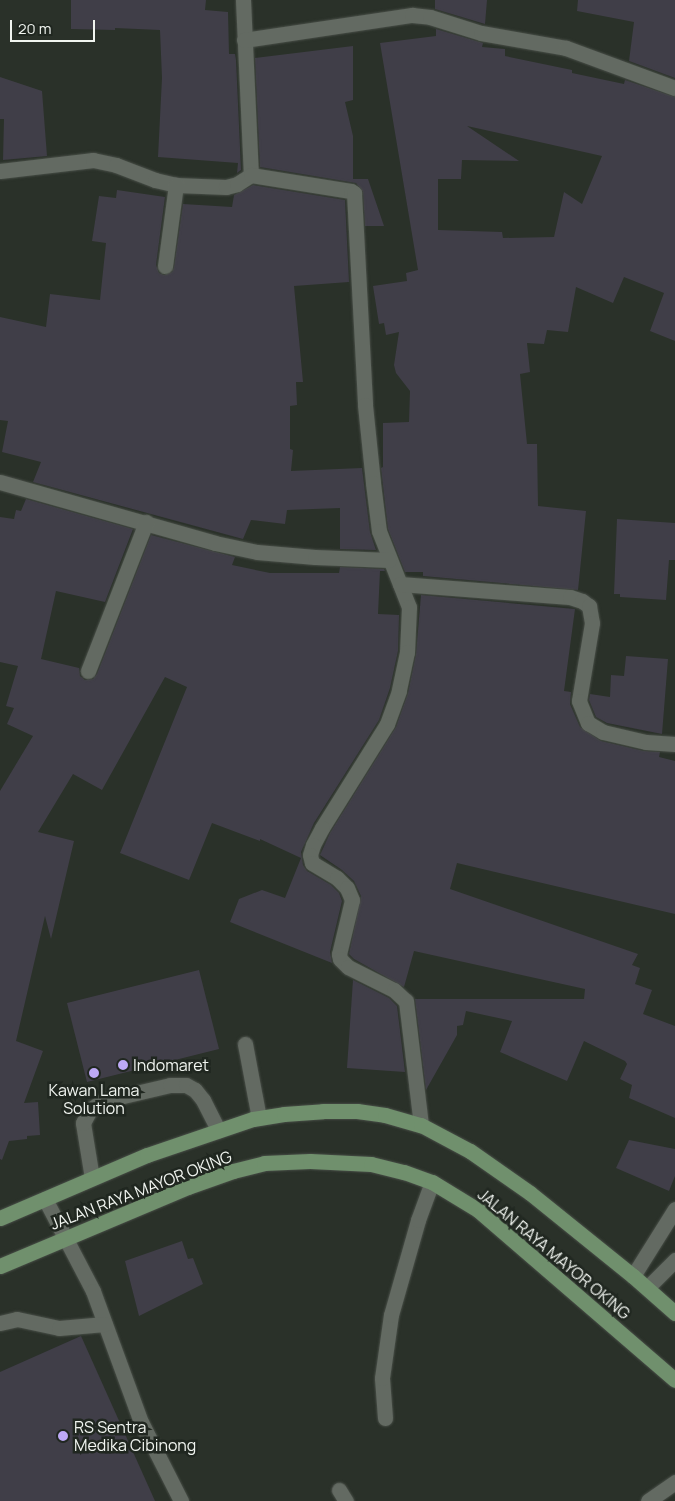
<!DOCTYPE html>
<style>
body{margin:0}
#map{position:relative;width:675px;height:1501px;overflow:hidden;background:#2a3129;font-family:Manrope,sans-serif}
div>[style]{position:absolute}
.building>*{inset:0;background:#403e48}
.roads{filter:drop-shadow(0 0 1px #484e47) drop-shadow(0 0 1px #484e47)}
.lane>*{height:15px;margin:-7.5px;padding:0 7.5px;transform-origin:7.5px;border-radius:7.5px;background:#636a62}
.street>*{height:15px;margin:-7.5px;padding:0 7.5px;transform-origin:7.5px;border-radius:7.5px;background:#636a62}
.primary>*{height:15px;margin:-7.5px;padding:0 7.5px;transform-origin:7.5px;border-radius:7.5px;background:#70906d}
.dots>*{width:14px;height:14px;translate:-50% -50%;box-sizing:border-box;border:2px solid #202720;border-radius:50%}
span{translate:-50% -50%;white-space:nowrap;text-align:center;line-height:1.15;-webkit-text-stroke:5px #202720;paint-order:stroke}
.poi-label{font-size:16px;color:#f1f5f0}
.left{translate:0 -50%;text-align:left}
.street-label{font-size:16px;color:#f1f5f0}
.scale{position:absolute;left:10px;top:20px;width:85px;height:22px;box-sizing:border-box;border:2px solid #f1f5f0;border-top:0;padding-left:6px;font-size:15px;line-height:18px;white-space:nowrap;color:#f1f5f0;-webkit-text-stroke:4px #202720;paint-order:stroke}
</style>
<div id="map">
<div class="building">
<i style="clip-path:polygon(71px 0,206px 0,205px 10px,228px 12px,229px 54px,235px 54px,236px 60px,241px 170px,237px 173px,238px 163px,158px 157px,162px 78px,160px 30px,115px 28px,115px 30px,71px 29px)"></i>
<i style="clip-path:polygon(435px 0,487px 0,485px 24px,435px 9px)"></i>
<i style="clip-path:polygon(578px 0,675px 0,675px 78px,629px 61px,634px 22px,577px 11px)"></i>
<i style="clip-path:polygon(evenodd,436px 29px,483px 43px,482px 47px,505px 49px,505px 56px,572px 70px,572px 73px,624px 84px,625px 80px,675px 97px,675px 341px,650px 331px,664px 293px,624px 277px,613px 303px,576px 287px,568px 332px,547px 330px,544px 344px,527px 343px,530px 372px,520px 374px,527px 444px,537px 444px,538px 506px,586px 511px,578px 590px,423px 576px,423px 572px,405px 572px,388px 529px,381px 468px,383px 467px,383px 423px,409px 422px,410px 391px,396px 373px,394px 365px,399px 332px,386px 335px,384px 323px,379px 324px,373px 286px,407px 281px,406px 273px,418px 270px,380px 43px,436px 36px,436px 29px,467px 126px,602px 156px,582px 204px,564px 192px,554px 237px,503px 238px,502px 232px,438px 230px,438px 179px,461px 179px,462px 160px,519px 161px,467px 126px)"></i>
<i style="clip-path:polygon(353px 46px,353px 100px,345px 102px,353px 136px,353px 179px,368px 179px,384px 226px,365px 226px,363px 192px,356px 183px,260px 167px,255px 58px)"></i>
<i style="clip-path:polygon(0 77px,42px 91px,47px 156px,3px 160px,4px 119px,0 119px)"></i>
<i style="clip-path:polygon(253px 185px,345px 200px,349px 282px,294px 286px,303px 382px,296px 382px,297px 405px,290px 406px,290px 449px,293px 450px,291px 471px,362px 468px,370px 532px,376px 550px,340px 549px,340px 508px,287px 510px,285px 524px,251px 520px,243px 539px,33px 482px,41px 462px,2px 452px,8px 421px,0 420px,0 317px,46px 327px,50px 294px,100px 300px,106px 243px,92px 241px,99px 196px,116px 198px,117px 190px,165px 197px,156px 265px,159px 273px,164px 275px,172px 272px,174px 267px,183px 204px,232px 207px,234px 195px)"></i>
<i style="clip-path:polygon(26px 499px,133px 529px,105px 602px,56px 591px,41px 659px,79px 668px,80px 676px,85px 680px,93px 679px,97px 674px,151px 535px,235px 557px,232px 565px,270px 573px,339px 573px,340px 567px,384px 569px,385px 571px,380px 571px,378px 614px,399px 615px,398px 651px,390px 688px,379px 720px,314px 823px,301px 852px,303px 865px,307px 871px,331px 885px,339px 893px,342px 901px,330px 952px,332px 963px,230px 922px,239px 899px,262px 890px,285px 898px,301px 858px,260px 839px,260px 841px,212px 823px,189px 880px,120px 853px,187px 687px,165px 677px,102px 790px,73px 774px,38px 832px,74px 841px,51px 939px,45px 916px,16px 1041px,43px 1051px,24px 1103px,38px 1102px,40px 1135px,27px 1136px,27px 1139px,9px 1141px,2px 1160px,0 1159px,0 791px,33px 736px,7px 724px,14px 708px,6px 706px,18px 666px,0 662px,0 517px,14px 519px,16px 510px,21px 511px)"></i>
<i style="clip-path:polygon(617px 519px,675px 523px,675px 560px,669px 560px,666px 600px,620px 597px,620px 594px,614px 594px)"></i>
<i style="clip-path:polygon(421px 595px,575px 609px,564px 691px,571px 692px,570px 704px,580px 727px,601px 741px,644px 751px,660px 752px,659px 757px,675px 761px,675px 914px,457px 863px,450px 889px,638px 954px,632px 965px,640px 968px,635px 984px,652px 990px,643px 1014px,675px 1026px,675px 1118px,629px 1098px,632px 1085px,620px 1079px,627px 1064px,625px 1061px,584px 1041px,567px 1081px,500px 1052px,512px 1021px,466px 1011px,463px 1025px,457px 1026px,457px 1035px,426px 1090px,415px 999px,584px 999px,585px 989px,414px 951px,404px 987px,354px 959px,349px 954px,361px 896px,354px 881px,342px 870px,320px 855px,330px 833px,396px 727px,408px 693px,416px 654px)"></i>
<i style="clip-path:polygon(626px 656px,668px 659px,662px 734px,607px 723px,596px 717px,589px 700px,590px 694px,610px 697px,611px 675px,624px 676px)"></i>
<i style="clip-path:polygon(199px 970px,219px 1049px,87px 1082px,67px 1003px)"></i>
<i style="clip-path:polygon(353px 980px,389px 998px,397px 1006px,405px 1072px,347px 1068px)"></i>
<i style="clip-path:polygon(629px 1140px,675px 1149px,675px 1176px,669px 1191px,616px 1168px)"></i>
<i style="clip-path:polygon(182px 1241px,188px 1259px,193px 1258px,203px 1284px,139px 1316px,125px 1261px)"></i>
<i style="clip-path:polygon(81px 1336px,155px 1501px,0 1501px,0 1372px)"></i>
</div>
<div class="roads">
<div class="lane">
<i style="left:245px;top:1044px;width:75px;rotate:79.3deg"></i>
<i style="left:92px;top:1178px;width:56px;rotate:-99.3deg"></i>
<i style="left:83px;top:1123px;width:15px;rotate:-62deg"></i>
<i style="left:90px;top:1110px;width:15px;rotate:-37deg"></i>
<i style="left:102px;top:1101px;width:70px;rotate:-13.2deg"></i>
<i style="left:170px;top:1085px;width:16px"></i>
<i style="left:186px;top:1085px;width:10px;rotate:29deg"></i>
<i style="left:195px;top:1090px;width:13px;rotate:51deg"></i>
<i style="left:203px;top:1100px;width:34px;rotate:63deg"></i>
<i style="left:45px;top:1199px;width:104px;rotate:62.4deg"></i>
<i style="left:93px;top:1291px;width:140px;rotate:69.9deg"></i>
<i style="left:141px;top:1422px;width:89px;rotate:63.1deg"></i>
<i style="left:647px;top:1288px;width:40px;rotate:-45deg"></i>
<i style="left:0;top:1323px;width:17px;rotate:-13deg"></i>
<i style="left:17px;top:1319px;width:43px;rotate:12.1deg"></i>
<i style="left:59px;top:1328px;width:46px;rotate:-5deg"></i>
<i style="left:385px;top:1418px;width:40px;rotate:-94.3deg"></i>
<i style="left:382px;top:1378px;width:64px;rotate:-81.9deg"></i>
<i style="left:391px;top:1315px;width:99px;rotate:-74.1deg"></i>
<i style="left:418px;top:1220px;width:40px;rotate:-69.8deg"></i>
<i style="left:339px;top:1490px;width:13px;rotate:58deg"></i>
<i style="left:648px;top:1501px;width:33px;rotate:-35deg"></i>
</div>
<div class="street">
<i style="left:243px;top:0;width:175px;rotate:87.4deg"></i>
<i style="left:244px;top:40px;width:170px;rotate:-8.5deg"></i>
<i style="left:412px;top:15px;width:18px;rotate:6deg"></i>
<i style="left:430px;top:17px;width:53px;rotate:17.4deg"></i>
<i style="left:481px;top:33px;width:86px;rotate:10deg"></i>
<i style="left:566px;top:48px;width:116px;rotate:20.2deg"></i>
<i style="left:0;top:171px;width:94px;rotate:-6.7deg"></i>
<i style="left:93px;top:160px;width:24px;rotate:12deg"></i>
<i style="left:116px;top:165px;width:42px;rotate:21deg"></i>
<i style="left:155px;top:180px;width:22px;rotate:13deg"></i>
<i style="left:176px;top:185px;width:50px;rotate:2.3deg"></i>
<i style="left:226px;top:187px;width:11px;rotate:-15deg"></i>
<i style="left:237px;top:184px;width:17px;rotate:-33deg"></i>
<i style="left:251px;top:175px;width:101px;rotate:9.1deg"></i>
<i style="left:351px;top:191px;width:4px;rotate:34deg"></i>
<i style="left:354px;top:193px;width:212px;rotate:87deg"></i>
<i style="left:365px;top:405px;width:78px;rotate:84.1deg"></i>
<i style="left:373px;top:483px;width:48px;rotate:82.9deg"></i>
<i style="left:379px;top:531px;width:82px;rotate:68.5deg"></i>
<i style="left:409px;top:607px;width:45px;rotate:92.5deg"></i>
<i style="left:407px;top:652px;width:40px;rotate:102deg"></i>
<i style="left:399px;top:691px;width:35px;rotate:110deg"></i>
<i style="left:387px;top:724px;width:123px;rotate:122deg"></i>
<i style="left:322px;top:828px;width:19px;rotate:118deg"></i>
<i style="left:313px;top:845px;width:10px;rotate:107deg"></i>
<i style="left:310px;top:855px;width:8px;rotate:76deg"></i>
<i style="left:312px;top:863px;width:29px;rotate:31deg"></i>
<i style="left:337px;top:878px;width:14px;rotate:45deg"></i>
<i style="left:347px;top:888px;width:13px;rotate:67deg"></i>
<i style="left:352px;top:900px;width:56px;rotate:103.5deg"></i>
<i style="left:339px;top:954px;width:5px;rotate:79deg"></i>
<i style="left:340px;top:959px;width:11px;rotate:45deg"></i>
<i style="left:348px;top:967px;width:51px;rotate:26.6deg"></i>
<i style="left:394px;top:990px;width:16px;rotate:43deg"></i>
<i style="left:406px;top:1001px;width:125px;rotate:83.1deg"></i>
<i style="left:165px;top:266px;width:82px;rotate:-82.3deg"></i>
<i style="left:0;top:482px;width:223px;rotate:15.8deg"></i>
<i style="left:215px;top:543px;width:43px;rotate:12.1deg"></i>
<i style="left:257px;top:552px;width:58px;rotate:4.9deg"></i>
<i style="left:315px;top:557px;width:74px;rotate:2.3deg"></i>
<i style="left:400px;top:584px;width:170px;rotate:4.4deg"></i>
<i style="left:570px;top:597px;width:13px;rotate:18deg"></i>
<i style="left:582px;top:601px;width:9px;rotate:36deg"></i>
<i style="left:589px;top:606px;width:17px;rotate:80deg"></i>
<i style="left:592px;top:623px;width:79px;rotate:99.5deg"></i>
<i style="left:579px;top:701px;width:24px;rotate:68deg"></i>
<i style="left:588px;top:723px;width:17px;rotate:31deg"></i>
<i style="left:603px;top:732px;width:44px;rotate:13.1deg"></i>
<i style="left:646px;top:742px;width:29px;rotate:4deg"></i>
<i style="left:88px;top:671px;width:160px;rotate:-68.7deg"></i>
<i style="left:633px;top:1276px;width:79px;rotate:-57.9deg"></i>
</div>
<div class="primary">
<i style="left:0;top:1218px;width:160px;rotate:-23.2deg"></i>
<i style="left:147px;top:1155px;width:112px;rotate:-18.8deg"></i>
<i style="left:253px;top:1119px;width:31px;rotate:-9deg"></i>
<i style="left:284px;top:1114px;width:39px;rotate:-4deg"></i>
<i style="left:323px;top:1111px;width:34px"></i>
<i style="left:357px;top:1111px;width:28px;rotate:8deg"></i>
<i style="left:385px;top:1115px;width:37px;rotate:16deg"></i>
<i style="left:421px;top:1125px;width:55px;rotate:28deg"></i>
<i style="left:470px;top:1151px;width:73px;rotate:35deg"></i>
<i style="left:530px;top:1193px;width:132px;rotate:38.9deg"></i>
<i style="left:633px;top:1276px;width:56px;rotate:41.4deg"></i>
<i style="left:0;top:1266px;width:204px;rotate:-22.8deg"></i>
<i style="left:188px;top:1187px;width:48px;rotate:-19.6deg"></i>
<i style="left:233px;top:1171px;width:32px;rotate:-14deg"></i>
<i style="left:264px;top:1163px;width:46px;rotate:-2.5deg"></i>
<i style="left:310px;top:1161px;width:61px;rotate:2.8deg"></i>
<i style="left:371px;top:1164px;width:34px;rotate:14deg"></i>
<i style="left:404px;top:1172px;width:30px;rotate:20deg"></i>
<i style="left:432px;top:1182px;width:54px;rotate:31.3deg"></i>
<i style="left:478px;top:1210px;width:260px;rotate:40.8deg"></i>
</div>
</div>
<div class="dots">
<i style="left:123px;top:1065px;background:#bda9f5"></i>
<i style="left:94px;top:1073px;background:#bda9f5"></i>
<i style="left:63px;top:1436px;background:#bda9f5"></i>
</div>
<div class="poi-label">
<span class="left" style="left:133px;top:1065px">Indomaret</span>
<span style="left:94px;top:1099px">Kawan Lama<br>Solution</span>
<span class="left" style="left:74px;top:1436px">RS Sentra<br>Medika Cibinong</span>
</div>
<div class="street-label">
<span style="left:141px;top:1190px;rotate:-21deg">JALAN RAYA MAYOR OKING</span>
<span style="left:554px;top:1254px;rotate:40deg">JALAN RAYA MAYOR OKING</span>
</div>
<div class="scale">20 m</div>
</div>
